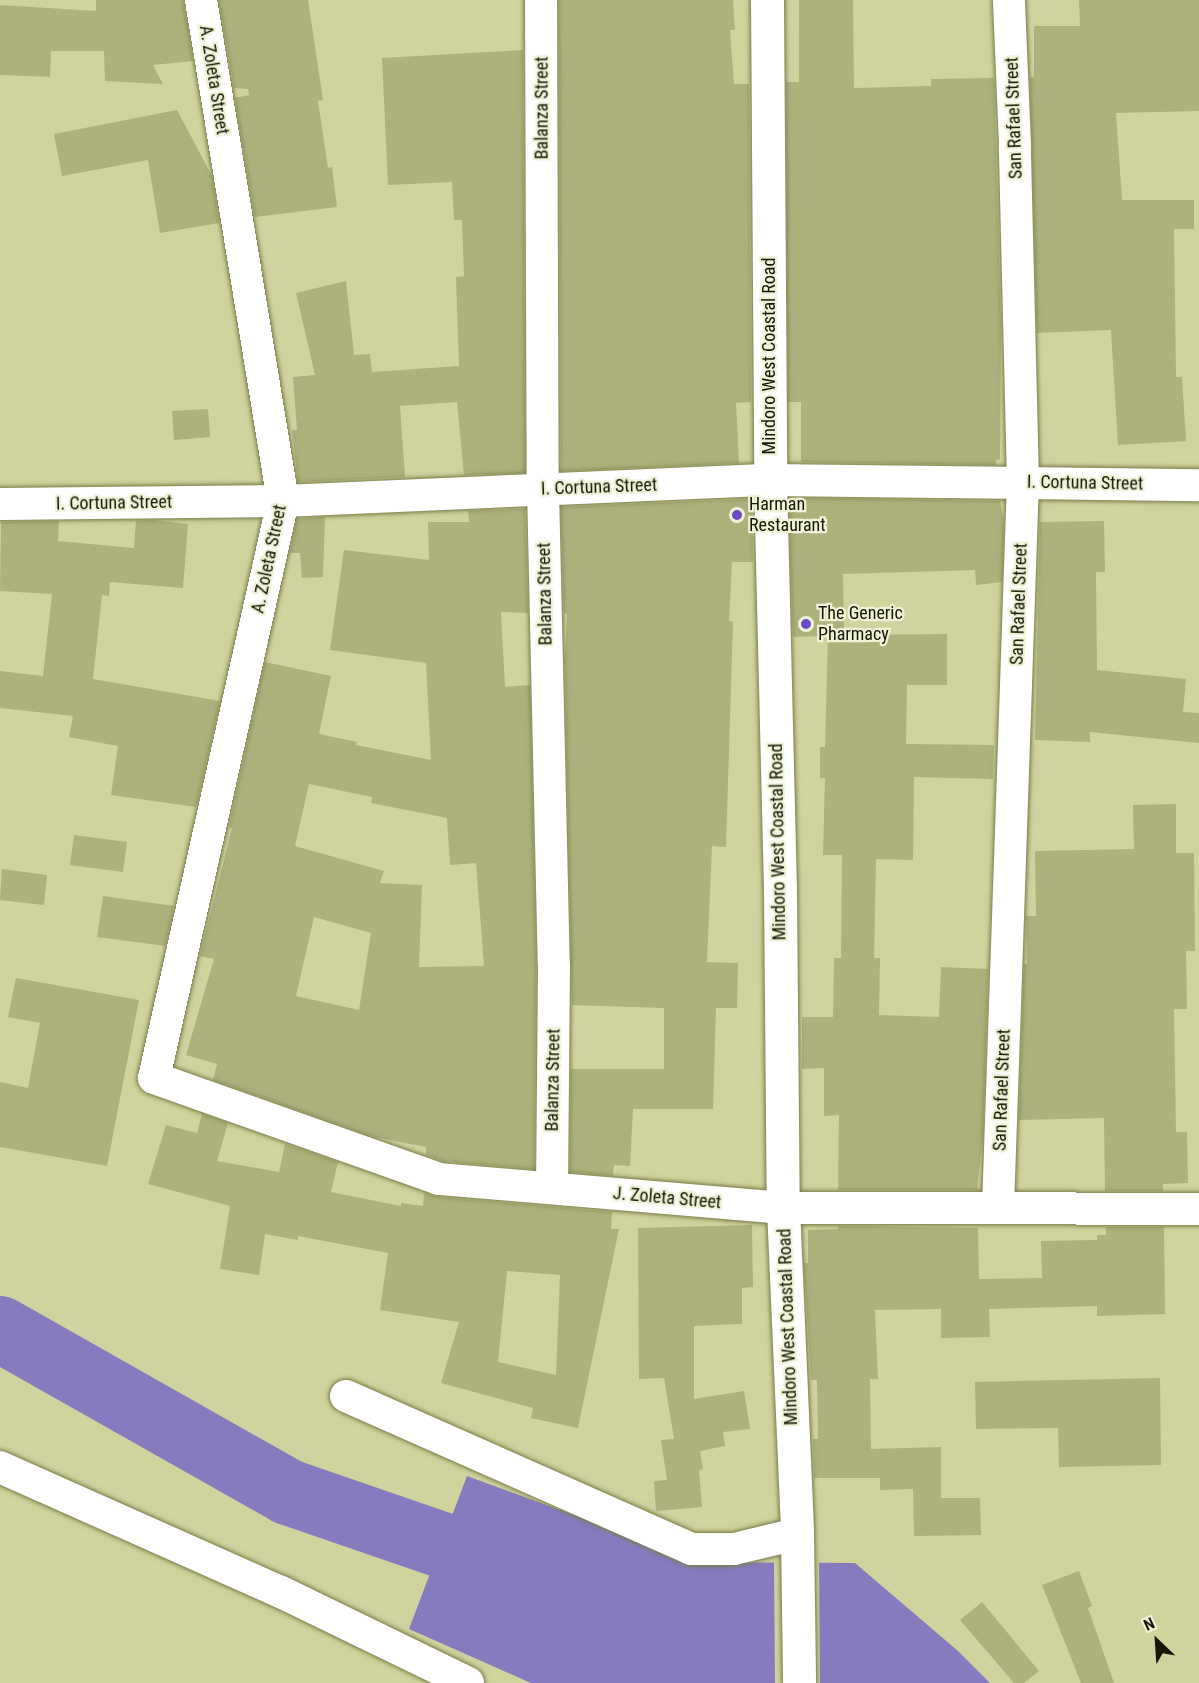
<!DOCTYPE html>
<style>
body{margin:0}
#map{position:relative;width:1199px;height:1683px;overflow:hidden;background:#d0d39d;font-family:"Roboto Condensed",sans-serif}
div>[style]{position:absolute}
.water>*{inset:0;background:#877bc0}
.pier>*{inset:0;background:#d0d39d}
.river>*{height:66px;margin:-33px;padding:0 33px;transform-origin:33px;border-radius:33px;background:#877bc0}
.building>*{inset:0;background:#adb17c}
.roads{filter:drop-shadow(0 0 2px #797c49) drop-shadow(0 0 2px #797c49)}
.minor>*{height:32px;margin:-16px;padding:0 16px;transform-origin:16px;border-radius:16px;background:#fff}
.primary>*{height:33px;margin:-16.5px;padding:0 16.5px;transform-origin:16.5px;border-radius:16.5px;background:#fff}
.dots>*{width:16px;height:16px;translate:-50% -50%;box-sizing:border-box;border:3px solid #eff2d7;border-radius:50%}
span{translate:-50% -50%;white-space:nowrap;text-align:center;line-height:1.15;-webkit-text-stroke:4.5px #eff2d7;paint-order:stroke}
.street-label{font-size:18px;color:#161703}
.poi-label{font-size:18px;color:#161703}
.left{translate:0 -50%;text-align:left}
.north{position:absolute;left:1127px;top:1611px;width:60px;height:60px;-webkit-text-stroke:4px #eff2d7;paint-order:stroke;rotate:335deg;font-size:16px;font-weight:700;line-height:24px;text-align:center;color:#161703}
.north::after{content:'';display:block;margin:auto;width:21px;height:27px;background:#161703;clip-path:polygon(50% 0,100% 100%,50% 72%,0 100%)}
</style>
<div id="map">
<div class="water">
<i style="clip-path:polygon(467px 1476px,703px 1562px,855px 1563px,958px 1651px,990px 1683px,531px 1683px,409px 1629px)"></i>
</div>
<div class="pier">
<i style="clip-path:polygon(774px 1559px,819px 1560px,820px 1683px,775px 1683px)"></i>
</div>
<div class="river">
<i style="left:0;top:1329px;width:331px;rotate:29.5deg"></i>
<i style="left:288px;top:1492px;width:200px;rotate:19deg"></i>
<i style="left:477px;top:1557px;width:54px;rotate:21.8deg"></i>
</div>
<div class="building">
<i style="clip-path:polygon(96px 0,183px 0,193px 61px,153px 65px,163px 84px,105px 81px,104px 51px,51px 51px,50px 77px,0 75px,0 5px,96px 11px)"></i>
<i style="clip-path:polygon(219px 0,308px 0,323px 100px,318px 101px,328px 168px,332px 167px,337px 207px,255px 217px,235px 98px,249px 95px,248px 89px,234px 88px)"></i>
<i style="clip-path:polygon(559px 0,733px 0,735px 30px,730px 30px,734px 84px,749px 84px,751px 402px,736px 403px,739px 463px,561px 471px)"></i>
<i style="clip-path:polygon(799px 0,853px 0,854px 88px,931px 86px,931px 79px,994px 78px,1001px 334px,1000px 459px,996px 460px,996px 465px,801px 462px,801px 402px,788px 402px,786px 82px,799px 82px)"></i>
<i style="clip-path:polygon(1079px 0,1199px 0,1199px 111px,1116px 113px,1122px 200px,1194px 200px,1194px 229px,1174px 229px,1176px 377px,1182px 377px,1186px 441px,1118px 445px,1111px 330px,1037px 333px,1030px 77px,1034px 77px,1034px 26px,1080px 26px)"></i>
<i style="clip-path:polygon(523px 50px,525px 473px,464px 475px,457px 402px,400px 406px,405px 477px,298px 482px,292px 430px,297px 430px,293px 377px,315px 375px,296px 293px,346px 281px,354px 355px,370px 354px,372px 372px,459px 366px,456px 277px,464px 276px,462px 220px,454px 220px,452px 182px,388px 185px,382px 58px)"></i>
<i style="clip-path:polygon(177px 110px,212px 176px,219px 223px,160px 233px,148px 160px,62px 176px,54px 134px)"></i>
<i style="clip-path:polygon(208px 409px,210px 437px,174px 440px,172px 411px)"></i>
<i style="clip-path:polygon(789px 498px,1000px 501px,1004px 522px,1002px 582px,976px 585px,975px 570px,843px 574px,844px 635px,947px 634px,947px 685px,907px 685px,906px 744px,994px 745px,993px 779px,914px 777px,913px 860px,876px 859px,874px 958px,880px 958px,879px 1015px,939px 1017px,941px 967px,988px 969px,983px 1133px,977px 1190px,838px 1190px,839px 1115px,824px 1116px,824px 1068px,802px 1069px,802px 1017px,833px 1017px,834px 958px,841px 958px,842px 855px,823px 855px,825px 778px,820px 778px,820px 747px,825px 747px,828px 636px,793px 637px)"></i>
<i style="clip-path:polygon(752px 499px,753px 562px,732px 562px,729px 621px,733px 622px,726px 847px,712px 846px,707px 962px,738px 963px,737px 1008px,716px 1008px,713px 1109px,633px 1109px,630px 1166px,614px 1165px,613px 1176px,570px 1172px,571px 1069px,664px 1069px,664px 1008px,572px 1005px,565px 659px,567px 614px,564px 613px,561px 507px)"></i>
<i style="clip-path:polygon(evenodd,525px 509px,528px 613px,501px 612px,505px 687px,530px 685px,536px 965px,534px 1169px,443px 1161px,426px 1155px,426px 1147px,374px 1137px,213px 1080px,217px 1064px,186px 1055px,214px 959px,200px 956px,232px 828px,229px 827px,265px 662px,331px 676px,319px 734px,357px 742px,356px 745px,431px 760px,426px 663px,330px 650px,344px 550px,429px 560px,428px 522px,469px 522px,468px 511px,525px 509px,309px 784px,372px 797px,371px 803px,447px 818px,450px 865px,476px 863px,484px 966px,419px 967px,422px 885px,380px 883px,384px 871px,295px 846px,309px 784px,525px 509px,314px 917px,371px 933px,359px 1010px,296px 996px,314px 917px)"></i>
<i style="clip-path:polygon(325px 517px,323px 577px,302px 578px,300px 553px,290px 553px,297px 519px)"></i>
<i style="clip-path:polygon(152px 520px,188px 524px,183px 588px,110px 582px,109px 596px,102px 595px,93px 679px,220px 701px,196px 807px,111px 795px,118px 746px,69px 737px,73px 716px,0 708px,0 671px,43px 676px,52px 594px,0 591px,1px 522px,59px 521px,58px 541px,134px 548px,136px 521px)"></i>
<i style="clip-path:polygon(1104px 521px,1105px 572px,1096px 572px,1097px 670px,1186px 679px,1183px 712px,1199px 713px,1199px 743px,1090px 732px,1090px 742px,1035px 740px,1040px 522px)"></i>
<i style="clip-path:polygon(1176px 804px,1176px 853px,1194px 853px,1195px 951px,1186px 951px,1187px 1009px,1174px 1009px,1176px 1132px,1187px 1132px,1188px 1183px,1163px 1184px,1163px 1191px,1105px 1191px,1104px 1118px,1019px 1120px,1024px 964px,1027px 964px,1026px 916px,1036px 916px,1035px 851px,1134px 849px,1133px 805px)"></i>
<i style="clip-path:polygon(74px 835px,127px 842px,123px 872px,70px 865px)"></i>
<i style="clip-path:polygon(2px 869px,47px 875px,44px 905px,0 900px)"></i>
<i style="clip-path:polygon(103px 896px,174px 906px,165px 946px,97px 937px)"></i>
<i style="clip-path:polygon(16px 978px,139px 1000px,107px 1166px,0 1147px,0 1082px,28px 1088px,40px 1023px,8px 1017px)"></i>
<i style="clip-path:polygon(evenodd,202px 1114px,228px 1123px,217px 1161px,279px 1172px,285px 1144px,338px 1162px,331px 1192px,401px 1206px,401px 1203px,423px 1206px,424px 1193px,437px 1197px,612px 1212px,611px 1229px,619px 1229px,578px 1428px,531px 1418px,533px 1408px,441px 1383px,459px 1322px,380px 1310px,388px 1253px,298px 1236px,298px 1240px,265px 1234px,259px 1275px,220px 1269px,230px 1206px,148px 1184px,166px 1125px,197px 1133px,202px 1114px,507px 1271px,560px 1275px,556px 1375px,498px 1362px,507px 1271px)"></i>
<i style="clip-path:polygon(752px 1225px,753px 1287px,742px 1288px,742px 1324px,694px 1326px,694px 1399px,744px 1391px,750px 1429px,723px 1432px,725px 1446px,700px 1451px,703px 1469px,699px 1470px,702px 1507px,656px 1511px,654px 1481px,667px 1480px,661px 1440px,674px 1439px,664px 1378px,639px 1379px,638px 1228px)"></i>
<i style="clip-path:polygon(838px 1226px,978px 1228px,979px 1279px,1042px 1278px,1041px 1241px,1097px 1240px,1097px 1235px,1106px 1235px,1106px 1227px,1164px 1227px,1165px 1314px,1097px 1316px,1097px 1306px,989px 1309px,990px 1337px,941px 1338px,941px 1309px,875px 1310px,878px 1379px,870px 1379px,871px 1449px,941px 1447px,941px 1498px,980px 1498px,981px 1535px,914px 1536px,913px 1489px,880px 1490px,880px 1478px,814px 1478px,813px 1439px,818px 1439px,817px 1380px,811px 1380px,804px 1263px,808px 1263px,808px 1230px,838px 1229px)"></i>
<i style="clip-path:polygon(1160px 1378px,1161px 1465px,1059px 1467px,1058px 1428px,976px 1429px,975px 1382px)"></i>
<i style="clip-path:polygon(1079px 1571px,1092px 1606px,1088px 1608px,1114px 1683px,1081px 1683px,1042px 1585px)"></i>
<i style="clip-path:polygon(982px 1602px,1039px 1671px,1024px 1683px,1014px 1683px,960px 1620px)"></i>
</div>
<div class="roads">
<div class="minor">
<i style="left:201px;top:0;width:508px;rotate:80.7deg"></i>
<i style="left:283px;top:501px;width:591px;rotate:102.6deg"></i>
<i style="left:154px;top:1078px;width:302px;rotate:19.5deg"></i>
<i style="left:439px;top:1179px;width:345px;rotate:4.8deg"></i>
<i style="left:783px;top:1208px;width:416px;rotate:0.1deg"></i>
<i style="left:541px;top:0;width:489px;rotate:89.8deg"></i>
<i style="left:543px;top:489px;width:476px;rotate:88.7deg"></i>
<i style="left:554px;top:965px;width:223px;rotate:90.5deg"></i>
<i style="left:0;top:504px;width:283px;rotate:-0.6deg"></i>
<i style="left:283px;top:501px;width:487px;rotate:-2.5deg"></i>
<i style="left:770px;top:480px;width:429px;rotate:0.7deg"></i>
<i style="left:998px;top:1208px;width:726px;rotate:-88.03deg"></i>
<i style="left:1023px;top:482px;width:337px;rotate:-91.4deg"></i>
<i style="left:1015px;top:145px;width:145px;rotate:-92.4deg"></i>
<i style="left:346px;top:1396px;width:377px;rotate:23.9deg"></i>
<i style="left:691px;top:1549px;width:43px"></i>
<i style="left:734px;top:1549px;width:65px;rotate:-13.4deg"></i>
<i style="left:0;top:1467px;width:308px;rotate:24deg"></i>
<i style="left:281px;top:1592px;width:208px;rotate:25.9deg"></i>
</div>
<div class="primary">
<i style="left:767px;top:0;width:480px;rotate:89.6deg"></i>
<i style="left:770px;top:480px;width:410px;rotate:88.6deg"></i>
<i style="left:780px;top:890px;width:318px;rotate:89.5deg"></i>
<i style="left:783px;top:1208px;width:326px;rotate:87.5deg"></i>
<i style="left:797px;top:1534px;width:149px;rotate:89.2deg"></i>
</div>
</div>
<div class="dots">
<i style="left:737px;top:515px;background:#6c4bc4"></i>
<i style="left:806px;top:624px;background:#6c4bc4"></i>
</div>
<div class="street-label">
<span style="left:214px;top:80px;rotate:81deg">A. Zoleta Street</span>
<span style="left:542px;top:108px;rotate:-90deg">Balanza Street</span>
<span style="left:1014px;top:118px;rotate:-92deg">San Rafael Street</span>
<span style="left:769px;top:356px;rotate:-90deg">Mindoro West Coastal Road</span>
<span style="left:1085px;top:483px;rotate:1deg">I. Cortuna Street</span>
<span style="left:599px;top:487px;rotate:-2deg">I. Cortuna Street</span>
<span style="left:114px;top:503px;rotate:-1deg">I. Cortuna Street</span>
<span style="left:269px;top:559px;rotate:-78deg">A. Zoleta Street</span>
<span style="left:545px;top:594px;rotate:-91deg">Balanza Street</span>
<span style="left:1019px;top:604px;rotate:-88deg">San Rafael Street</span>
<span style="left:778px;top:842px;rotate:-91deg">Mindoro West Coastal Road</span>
<span style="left:553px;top:1080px;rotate:-89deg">Balanza Street</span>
<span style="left:1002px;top:1090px;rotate:-88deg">San Rafael Street</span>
<span style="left:667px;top:1198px;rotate:5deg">J. Zoleta Street</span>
<span style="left:788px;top:1327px;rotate:-92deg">Mindoro West Coastal Road</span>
</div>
<div class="poi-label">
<span class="left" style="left:749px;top:515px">Harman<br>Restaurant</span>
<span class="left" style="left:818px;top:624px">The Generic<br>Pharmacy</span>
</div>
<div class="north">N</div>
</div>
